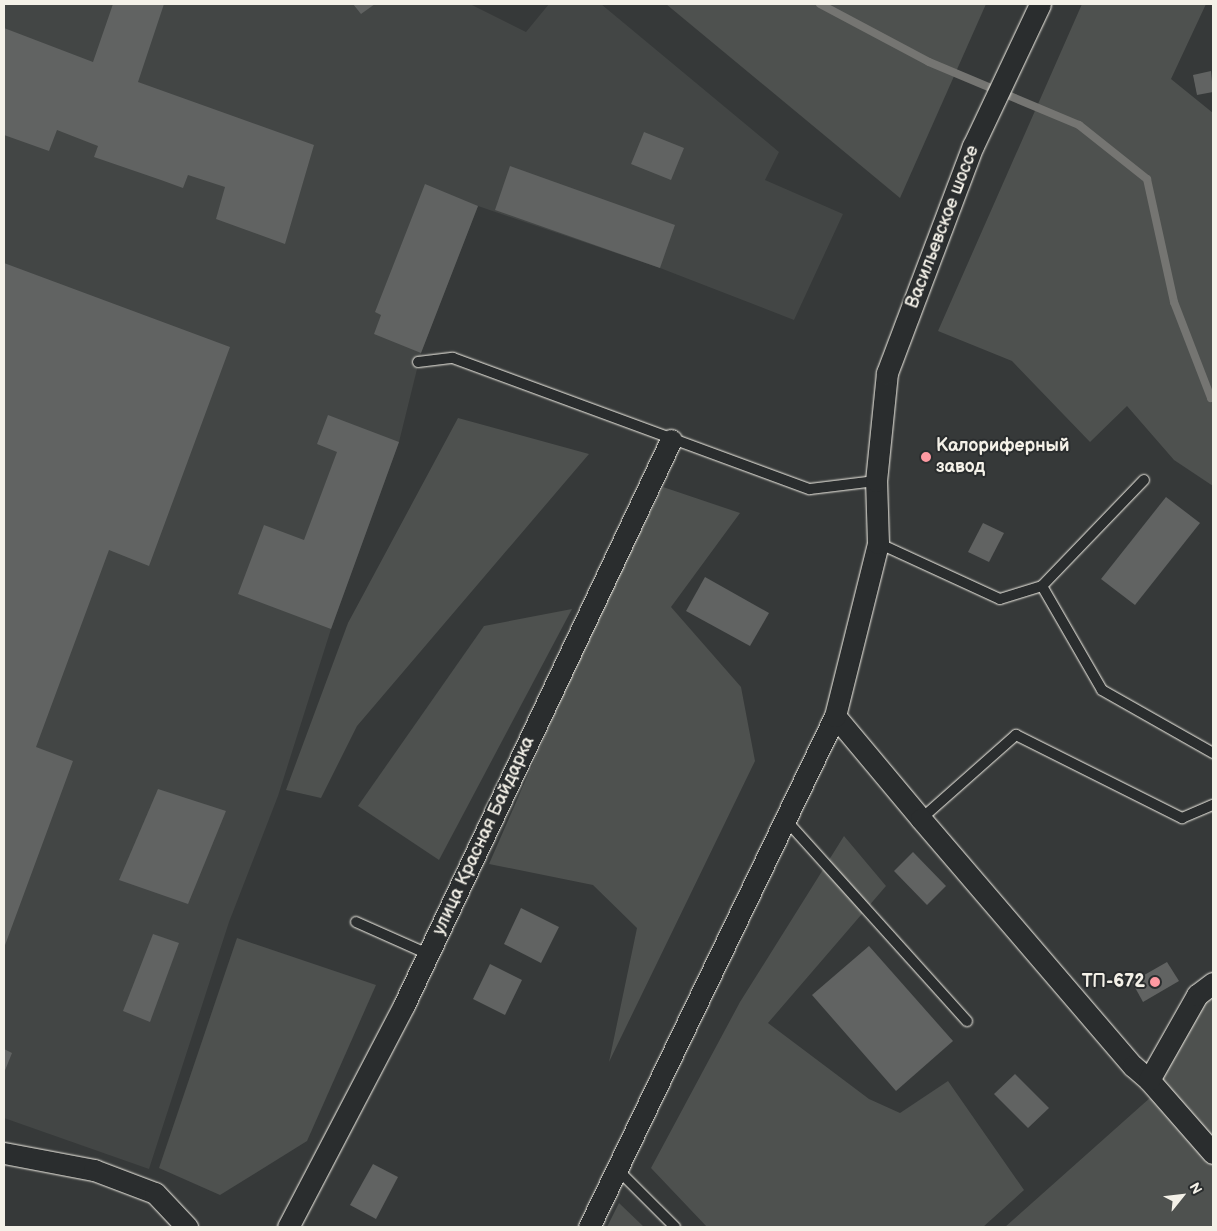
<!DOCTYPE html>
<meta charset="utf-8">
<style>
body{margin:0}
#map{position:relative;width:1217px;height:1231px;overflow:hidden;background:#363939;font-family:"Balsamiq Sans",sans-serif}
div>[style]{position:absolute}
.built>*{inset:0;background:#434645}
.green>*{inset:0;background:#4e514f}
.stream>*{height:8px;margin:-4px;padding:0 4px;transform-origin:4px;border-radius:4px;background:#757572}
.building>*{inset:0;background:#616362}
.roads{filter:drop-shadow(0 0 1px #f4f1e8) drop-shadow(0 0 1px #f4f1e8)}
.service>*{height:10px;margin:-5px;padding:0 5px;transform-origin:5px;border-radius:5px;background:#2a2d2e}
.minor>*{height:21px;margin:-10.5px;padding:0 10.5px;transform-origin:10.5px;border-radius:10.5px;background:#2a2d2e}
.dots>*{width:14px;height:14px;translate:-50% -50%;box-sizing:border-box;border:2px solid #2a2d2e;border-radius:50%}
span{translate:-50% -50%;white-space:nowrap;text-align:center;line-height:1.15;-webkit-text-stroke:4px #2a2d2e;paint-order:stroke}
.street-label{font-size:18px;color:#f4f1e8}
.poi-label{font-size:18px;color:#f4f1e8;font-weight:700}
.left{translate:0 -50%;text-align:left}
.right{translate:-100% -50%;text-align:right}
.frame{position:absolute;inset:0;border:5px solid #f4f1e8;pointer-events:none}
.north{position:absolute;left:1157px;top:1171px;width:50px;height:50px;-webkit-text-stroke:4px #2a2d2e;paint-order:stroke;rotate:61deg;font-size:14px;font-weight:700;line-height:20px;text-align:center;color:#f4f1e8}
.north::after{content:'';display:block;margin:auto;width:18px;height:22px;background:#f4f1e8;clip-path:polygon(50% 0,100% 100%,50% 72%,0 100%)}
</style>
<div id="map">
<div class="built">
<i style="clip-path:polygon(4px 4px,470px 4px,526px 32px,549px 4px,601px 4px,779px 152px,765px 180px,843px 214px,794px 320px,660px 268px,478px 206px,421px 353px,399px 442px,331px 629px,278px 796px,229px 922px,149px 1169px,4px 1118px)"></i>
</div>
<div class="green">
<i style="clip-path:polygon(666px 4px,986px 4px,900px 198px)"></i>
<i style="clip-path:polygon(1082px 4px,1206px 4px,1171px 79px,1213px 113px,1213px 486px,1174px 460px,1127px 406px,1090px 442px,1012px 361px,938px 331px)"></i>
<i style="clip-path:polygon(458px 418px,589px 454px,357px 726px,321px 798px,286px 790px,348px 623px)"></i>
<i style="clip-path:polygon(663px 487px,740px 513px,671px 607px,741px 687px,755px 761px,609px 1062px,637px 928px,593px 885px,489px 864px,594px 624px)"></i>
<i style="clip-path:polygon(572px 609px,439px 860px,358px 806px,484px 626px)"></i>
<i style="clip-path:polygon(844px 836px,886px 886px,768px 1023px,869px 1099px,900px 1113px,948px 1081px,1024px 1190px,983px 1227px,707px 1227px,651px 1168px,740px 1002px)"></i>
<i style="clip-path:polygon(237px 938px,376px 985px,307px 1141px,220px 1195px,159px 1168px)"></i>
<i style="clip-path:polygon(1213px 994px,1213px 1227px,1005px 1227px,1151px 1097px,1206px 1001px)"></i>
<i style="clip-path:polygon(619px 1203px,644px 1227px,607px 1227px)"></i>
</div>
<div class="stream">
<i style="left:820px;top:4px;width:123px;rotate:28deg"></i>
<i style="left:929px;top:62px;width:163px;rotate:22.8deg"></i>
<i style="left:1079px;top:125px;width:87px;rotate:38.5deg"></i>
<i style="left:1147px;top:179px;width:126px;rotate:77.6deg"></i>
<i style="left:1174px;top:302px;width:103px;rotate:68.9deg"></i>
<i style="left:1211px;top:398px;width:2px"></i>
</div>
<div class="building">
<i style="clip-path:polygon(113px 4px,164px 4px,138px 82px,314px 145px,285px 244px,216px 219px,225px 187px,188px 175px,183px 188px,161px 180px,94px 157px,98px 146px,57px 130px,49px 151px,4px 135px,4px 28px,93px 62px)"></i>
<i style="clip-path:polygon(353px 4px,375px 4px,361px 14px)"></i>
<i style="clip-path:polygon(1211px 71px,1213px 92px,1197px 95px,1193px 75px)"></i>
<i style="clip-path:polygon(644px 132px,684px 148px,671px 180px,631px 164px)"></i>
<i style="clip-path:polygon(510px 166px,675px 225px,660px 268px,495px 210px)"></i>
<i style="clip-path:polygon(425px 184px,478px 206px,421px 353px,374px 334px,381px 315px,375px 312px)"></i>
<i style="clip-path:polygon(4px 263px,230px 347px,149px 566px,109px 550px,36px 747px,73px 761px,4px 948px)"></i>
<i style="clip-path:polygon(328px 415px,399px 442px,331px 629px,238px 594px,264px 525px,304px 540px,337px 452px,317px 444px)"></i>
<i style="clip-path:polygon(1166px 497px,1200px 523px,1135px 605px,1101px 579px)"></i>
<i style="clip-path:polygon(983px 523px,1004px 533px,989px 562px,968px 552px)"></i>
<i style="clip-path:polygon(705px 577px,769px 613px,750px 646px,686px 611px)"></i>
<i style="clip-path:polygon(158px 789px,226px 811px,188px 904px,119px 880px)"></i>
<i style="clip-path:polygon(913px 852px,946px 886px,927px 905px,894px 871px)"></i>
<i style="clip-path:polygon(521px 908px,559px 927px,541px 963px,504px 944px)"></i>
<i style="clip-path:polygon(153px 934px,179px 943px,150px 1022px,123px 1011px)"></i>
<i style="clip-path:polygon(869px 946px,953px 1041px,896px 1091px,812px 995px)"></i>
<i style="clip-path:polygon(1167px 962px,1179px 981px,1143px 1002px,1132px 982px)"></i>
<i style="clip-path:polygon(490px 964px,522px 980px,505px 1015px,473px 999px)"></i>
<i style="clip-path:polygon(4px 1049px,12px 1053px,4px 1073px)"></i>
<i style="clip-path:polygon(1015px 1074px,1049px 1108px,1028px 1128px,994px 1094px)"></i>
<i style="clip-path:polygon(373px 1164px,398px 1177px,376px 1219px,350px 1205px)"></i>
</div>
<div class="roads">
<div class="service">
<i style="left:418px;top:362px;width:35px;rotate:-7deg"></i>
<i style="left:453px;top:358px;width:380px;rotate:20.2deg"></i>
<i style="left:810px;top:489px;width:66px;rotate:-6.9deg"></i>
<i style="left:878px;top:543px;width:134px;rotate:24.7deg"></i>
<i style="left:1000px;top:599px;width:44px;rotate:-17.2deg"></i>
<i style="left:1042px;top:586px;width:120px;rotate:60deg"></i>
<i style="left:1102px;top:690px;width:128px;rotate:29.6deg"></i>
<i style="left:1042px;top:586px;width:147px;rotate:-46.1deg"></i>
<i style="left:785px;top:819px;width:272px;rotate:48deg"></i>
<i style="left:921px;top:819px;width:127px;rotate:-41.5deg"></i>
<i style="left:1016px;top:735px;width:186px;rotate:26.6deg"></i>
<i style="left:1182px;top:818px;width:34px;rotate:-23deg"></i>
<i style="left:356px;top:922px;width:79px;rotate:24deg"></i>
<i style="left:617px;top:1169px;width:82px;rotate:45deg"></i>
</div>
<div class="minor">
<i style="left:835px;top:716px;width:134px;rotate:50.1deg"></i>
<i style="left:921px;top:819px;width:326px;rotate:49.4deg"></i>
<i style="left:1133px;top:1066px;width:21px;rotate:41deg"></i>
<i style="left:1149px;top:1080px;width:97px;rotate:48.8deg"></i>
<i style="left:1149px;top:1080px;width:98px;rotate:-60.5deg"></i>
<i style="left:1197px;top:995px;width:20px;rotate:-37deg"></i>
<i style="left:4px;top:1153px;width:92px;rotate:10.7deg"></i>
<i style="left:94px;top:1170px;width:65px;rotate:20.7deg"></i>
<i style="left:155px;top:1193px;width:47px;rotate:46.7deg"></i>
<i style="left:288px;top:1227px;width:250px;rotate:-62.4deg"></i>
<i style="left:404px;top:1005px;width:625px;rotate:-64.71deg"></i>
<i style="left:589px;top:1227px;width:567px;rotate:-64.29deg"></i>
<i style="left:835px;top:716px;width:178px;rotate:-76deg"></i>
<i style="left:878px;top:543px;width:62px;rotate:-91.8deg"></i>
<i style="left:876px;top:481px;width:109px;rotate:-84.2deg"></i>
<i style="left:887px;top:373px;width:243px;rotate:-69.3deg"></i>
<i style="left:973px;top:146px;width:157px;rotate:-64.7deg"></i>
</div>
</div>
<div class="dots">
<i style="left:926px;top:457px;background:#ff9aa2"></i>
<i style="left:1155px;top:982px;background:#ff9aa2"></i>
</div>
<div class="street-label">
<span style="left:943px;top:227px;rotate:-69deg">Васильевское шоссе</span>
<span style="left:484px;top:836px;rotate:-65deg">улица Красная Байдарка</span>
</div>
<div class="poi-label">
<span class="left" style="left:936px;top:457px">Калориферный<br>завод</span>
<span class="right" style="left:1145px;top:982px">ТП-672</span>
</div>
<div class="frame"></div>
<div class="north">N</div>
</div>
